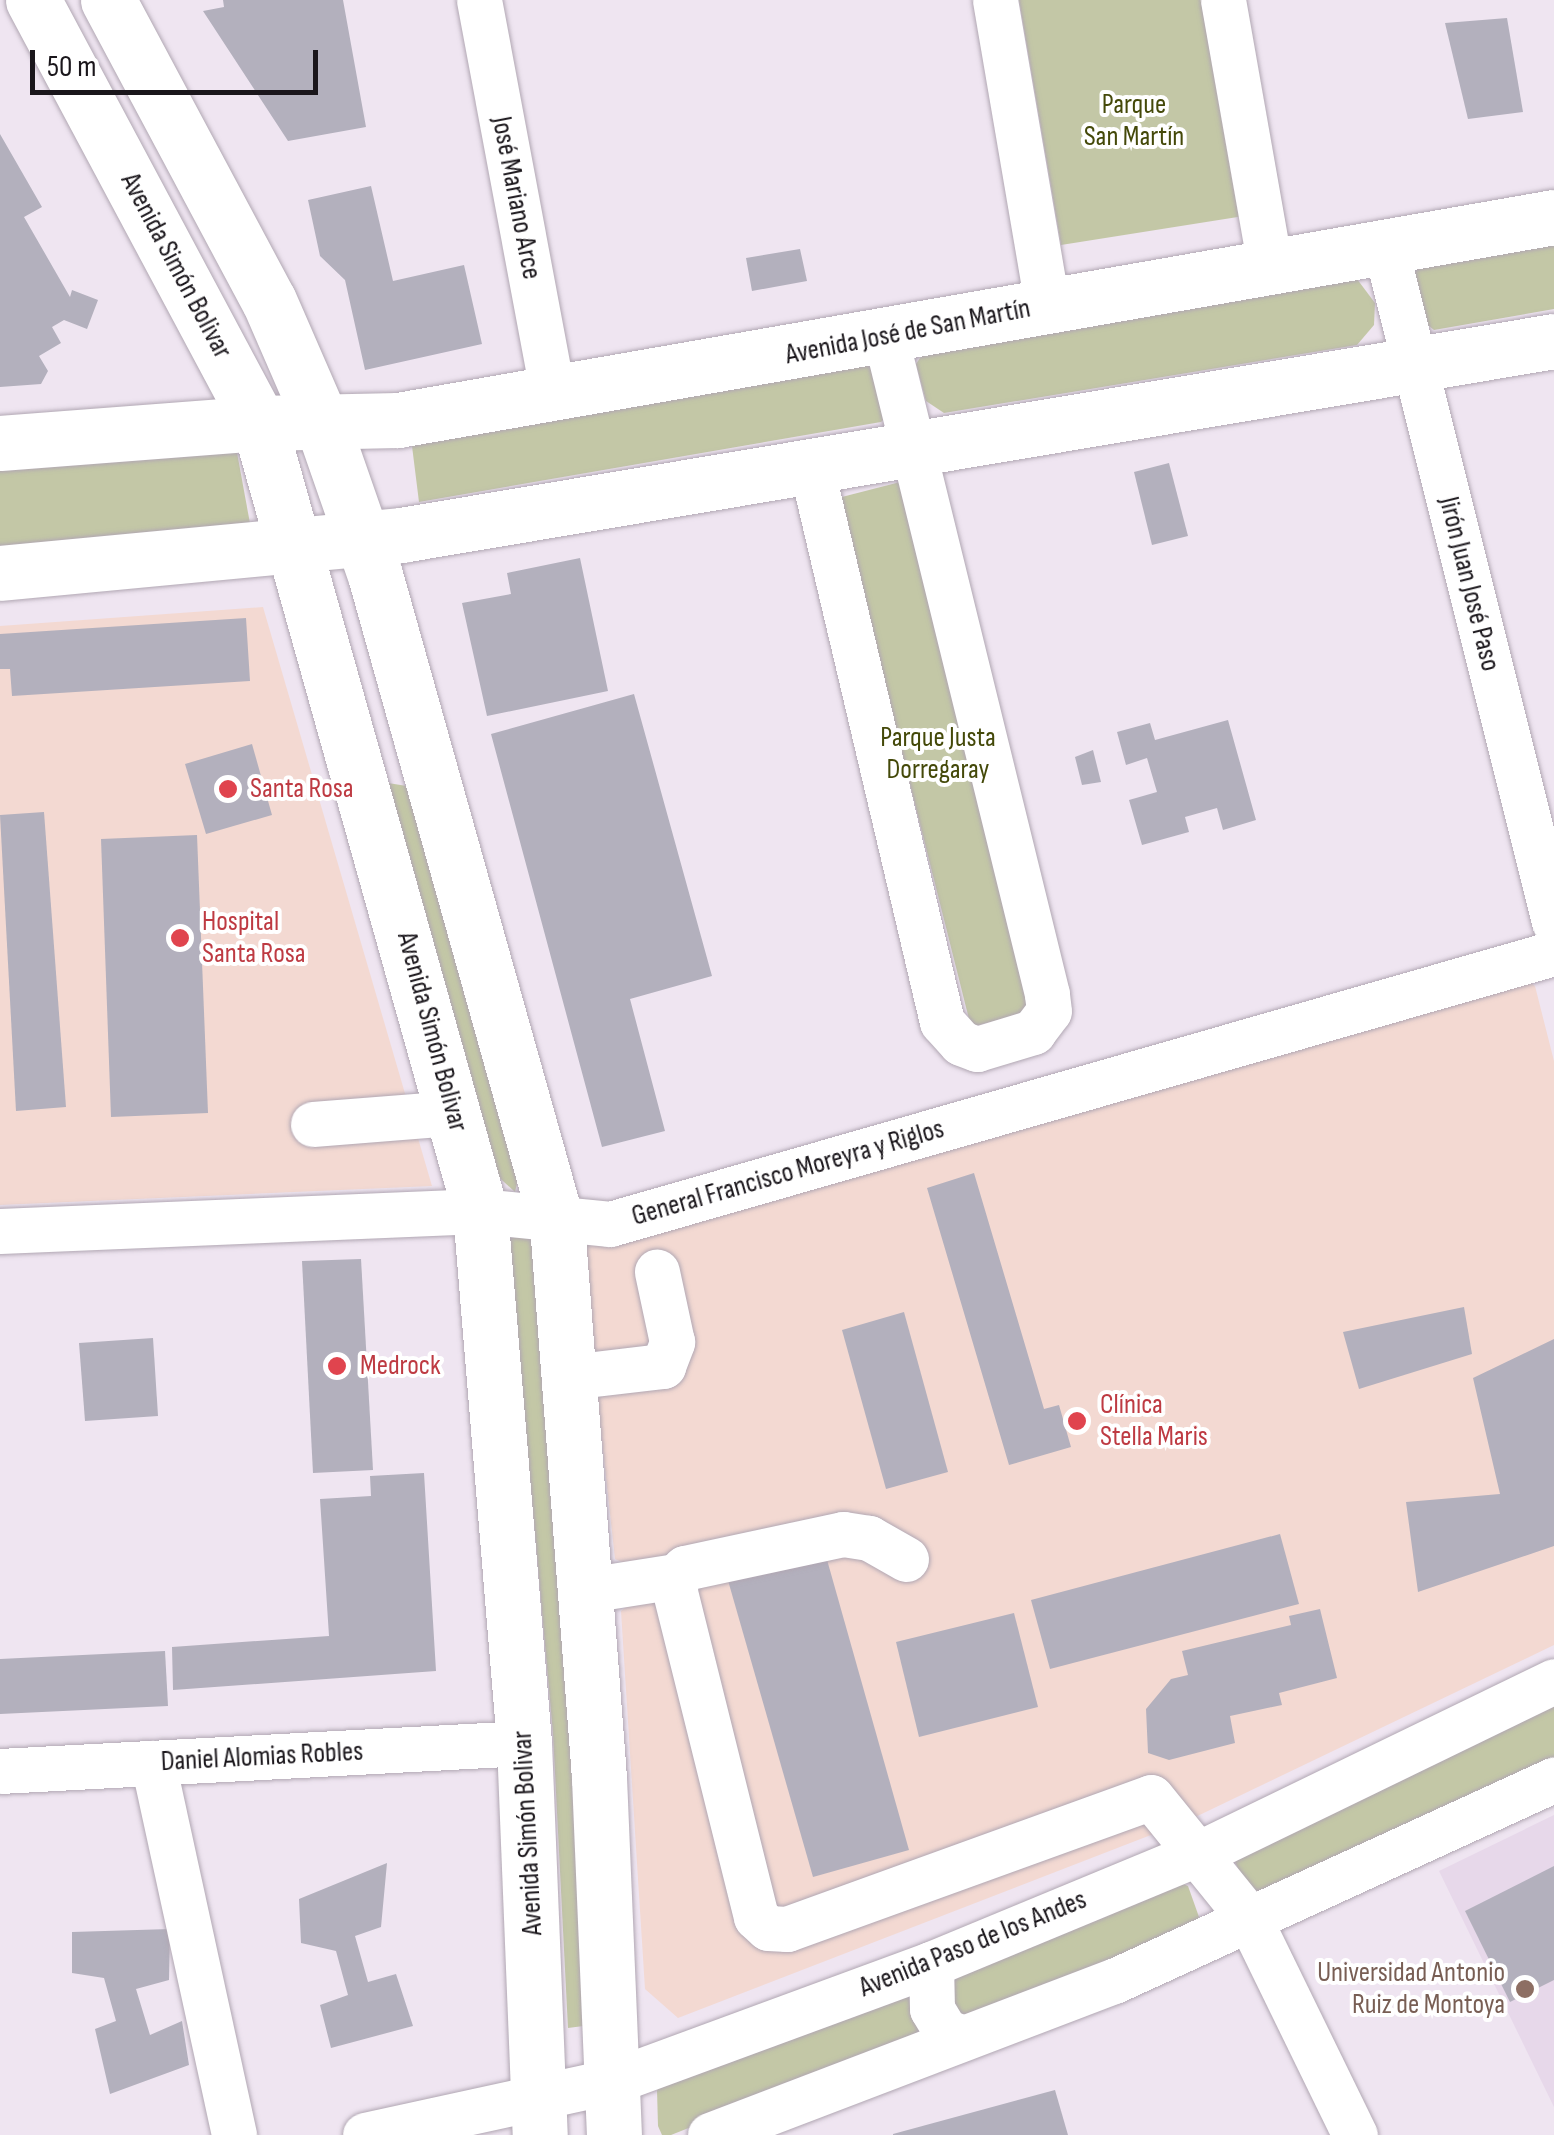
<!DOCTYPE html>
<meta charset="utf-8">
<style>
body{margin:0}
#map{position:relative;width:1554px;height:2135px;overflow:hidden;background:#efe5f1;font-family:"Sofia Sans Condensed",sans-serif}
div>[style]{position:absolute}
.built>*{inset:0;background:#e7d8ea}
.medical>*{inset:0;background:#f3d9d2}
.green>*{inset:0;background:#c3c7a6}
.building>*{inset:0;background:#b3b0bd}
.roads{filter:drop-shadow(0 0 2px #b1a7b3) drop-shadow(0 0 2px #b1a7b3)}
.minor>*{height:45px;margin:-22.5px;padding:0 22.5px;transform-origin:22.5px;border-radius:22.5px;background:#fff}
.major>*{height:55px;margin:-27.5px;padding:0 27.5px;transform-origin:27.5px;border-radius:27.5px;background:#fff}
.dots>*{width:28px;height:28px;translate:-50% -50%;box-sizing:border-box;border:5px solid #fff;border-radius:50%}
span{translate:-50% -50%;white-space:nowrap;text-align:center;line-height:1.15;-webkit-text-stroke:8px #fff;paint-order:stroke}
.park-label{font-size:28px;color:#444909}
.street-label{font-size:28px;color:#1a161b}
.health-label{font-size:28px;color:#be3a42}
.left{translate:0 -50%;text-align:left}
.education-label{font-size:28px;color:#785e54}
.right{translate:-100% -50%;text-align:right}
.scale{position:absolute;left:30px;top:50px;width:288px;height:45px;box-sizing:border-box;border:5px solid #1a161b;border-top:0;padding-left:12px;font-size:30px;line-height:35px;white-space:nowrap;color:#1a161b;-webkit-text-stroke:8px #fff;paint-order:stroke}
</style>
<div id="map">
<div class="built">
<i style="clip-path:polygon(1554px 1815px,1554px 2107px,1439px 1871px)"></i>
</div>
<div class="medical">
<i style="clip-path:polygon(263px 607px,432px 1186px,0 1205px,0 626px)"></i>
<i style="clip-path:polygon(1507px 967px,1535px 986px,1554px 1061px,1554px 1645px,1187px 1821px,678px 2018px,645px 1989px,621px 1611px,645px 1591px,642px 1571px,615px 1559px,581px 1250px,610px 1224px)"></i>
</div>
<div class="green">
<i style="clip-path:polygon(1019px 0,1207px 0,1244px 216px,1061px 245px)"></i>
<i style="clip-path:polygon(1554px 237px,1554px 309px,1434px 330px,1419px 318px,1412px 270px,1422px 260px)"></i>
<i style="clip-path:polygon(1351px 271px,1375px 303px,1374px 325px,1357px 345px,944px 413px,926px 401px,916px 364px,928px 346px)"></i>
<i style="clip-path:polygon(869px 356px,895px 409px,881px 422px,419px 502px,412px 446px)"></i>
<i style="clip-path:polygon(234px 436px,253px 540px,0 562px,0 455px)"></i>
<i style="clip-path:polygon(904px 481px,1038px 1010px,971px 1027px,838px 498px)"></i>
<i style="clip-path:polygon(388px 783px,413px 787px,518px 1179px,515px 1192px,491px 1170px)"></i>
<i style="clip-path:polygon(507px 1222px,532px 1232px,591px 2025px,568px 2028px,553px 1734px)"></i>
<i style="clip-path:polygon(1554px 1703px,1554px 1762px,1250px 1896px,1233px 1857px)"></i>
<i style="clip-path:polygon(1176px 1881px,1188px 1886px,1199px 1917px,1195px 1927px,671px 2135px,662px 2135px,658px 2126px,657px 2090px,671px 2076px)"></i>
</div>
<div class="building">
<i style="clip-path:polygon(223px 0,343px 0,366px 127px,288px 141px,203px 11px,224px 7px)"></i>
<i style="clip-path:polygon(1507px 18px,1523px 112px,1468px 119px,1445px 23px)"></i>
<i style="clip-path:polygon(0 134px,42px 207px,24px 217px,70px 297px,72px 290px,98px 300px,87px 329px,64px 320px,52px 327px,61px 343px,39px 356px,48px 371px,41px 384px,0 387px)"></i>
<i style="clip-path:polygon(371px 186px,393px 281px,464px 265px,482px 344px,365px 370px,345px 280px,320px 256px,308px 200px)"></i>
<i style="clip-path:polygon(800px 249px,807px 281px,752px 291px,746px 258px)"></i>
<i style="clip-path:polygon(1169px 463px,1188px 536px,1152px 545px,1134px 472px)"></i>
<i style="clip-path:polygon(580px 558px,608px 691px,487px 716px,462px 603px,511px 594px,507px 573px)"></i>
<i style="clip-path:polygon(246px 618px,250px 681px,12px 696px,10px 669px,0 669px,0 634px)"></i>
<i style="clip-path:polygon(634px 694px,712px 976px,630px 999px,665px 1131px,602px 1147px,491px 734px)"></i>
<i style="clip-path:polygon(1228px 720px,1256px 820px,1223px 830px,1217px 808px,1185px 817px,1189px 832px,1142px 845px,1129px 800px,1157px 792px,1147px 758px,1126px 765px,1117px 732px,1150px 723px,1155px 740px)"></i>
<i style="clip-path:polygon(252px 744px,272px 815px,206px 834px,185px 764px)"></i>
<i style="clip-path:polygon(1093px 750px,1101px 782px,1082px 785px,1075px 757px)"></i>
<i style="clip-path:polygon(44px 812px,66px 1107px,16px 1111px,0 815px)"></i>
<i style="clip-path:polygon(197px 835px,208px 1113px,111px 1117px,101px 839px)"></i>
<i style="clip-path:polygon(974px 1173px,1044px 1409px,1059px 1405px,1071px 1447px,1009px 1465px,927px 1188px)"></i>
<i style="clip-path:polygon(361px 1259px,373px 1470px,313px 1473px,302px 1261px)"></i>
<i style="clip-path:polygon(1464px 1307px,1472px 1354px,1359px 1389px,1343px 1332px)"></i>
<i style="clip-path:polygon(904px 1312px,948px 1472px,886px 1489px,842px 1330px)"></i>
<i style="clip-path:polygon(153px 1338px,158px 1416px,85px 1421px,79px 1343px)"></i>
<i style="clip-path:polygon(1554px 1339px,1554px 1546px,1418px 1592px,1406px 1502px,1500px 1494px,1473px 1378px)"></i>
<i style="clip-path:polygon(424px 1473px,436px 1671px,173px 1690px,172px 1647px,329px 1636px,320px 1499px,371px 1496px,370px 1476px)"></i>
<i style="clip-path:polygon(1280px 1534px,1299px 1604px,1050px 1669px,1031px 1600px)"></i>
<i style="clip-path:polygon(822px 1542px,909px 1850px,813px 1877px,725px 1570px)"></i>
<i style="clip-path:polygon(1320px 1609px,1337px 1678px,1279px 1693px,1282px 1705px,1230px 1716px,1235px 1743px,1169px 1760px,1148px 1753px,1146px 1709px,1171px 1679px,1188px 1675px,1182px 1651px,1291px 1625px,1289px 1616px)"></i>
<i style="clip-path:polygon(1014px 1613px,1038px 1707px,919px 1737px,896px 1642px)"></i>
<i style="clip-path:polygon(165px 1651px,168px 1706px,0 1714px,0 1659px)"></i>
<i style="clip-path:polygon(387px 1863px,381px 1927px,355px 1936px,368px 1982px,396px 1974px,413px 2026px,331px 2048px,320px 2005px,348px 1995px,336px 1951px,301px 1943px,299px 1899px)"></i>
<i style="clip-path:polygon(1554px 1866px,1554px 1980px,1510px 2002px,1465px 1911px)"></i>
<i style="clip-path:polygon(170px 1929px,169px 1980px,136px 1989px,150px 2035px,182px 2021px,189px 2065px,110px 2094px,95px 2029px,116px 2021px,104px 1978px,72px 1973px,72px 1932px)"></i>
<i style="clip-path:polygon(1055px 2090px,1068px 2135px,893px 2135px,893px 2134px)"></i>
</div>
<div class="roads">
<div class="minor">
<i style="left:479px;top:0;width:403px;rotate:79.4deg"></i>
<i style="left:995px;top:0;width:309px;rotate:80.3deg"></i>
<i style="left:1223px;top:0;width:271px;rotate:80deg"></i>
<i style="left:1385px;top:246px;width:697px;rotate:75.96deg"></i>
<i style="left:811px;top:466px;width:571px;rotate:76.74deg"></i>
<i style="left:942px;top:1022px;width:28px;rotate:48deg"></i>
<i style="left:961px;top:1043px;width:17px;rotate:21deg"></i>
<i style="left:977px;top:1049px;width:59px;rotate:-16.9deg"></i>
<i style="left:1033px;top:1032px;width:26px;rotate:-53deg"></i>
<i style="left:1049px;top:1011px;width:17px;rotate:-97deg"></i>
<i style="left:1047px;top:994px;width:674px;rotate:-103.81deg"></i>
<i style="left:313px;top:1124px;width:141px;rotate:-4.5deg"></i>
<i style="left:0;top:1231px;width:480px;rotate:-2.4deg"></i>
<i style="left:480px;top:1211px;width:131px;rotate:5.7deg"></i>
<i style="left:610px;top:1224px;width:982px;rotate:-16.02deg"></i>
<i style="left:569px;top:1377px;width:95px;rotate:-6.7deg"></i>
<i style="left:663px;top:1366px;width:26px;rotate:-69deg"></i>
<i style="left:672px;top:1342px;width:72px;rotate:-102.1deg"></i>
<i style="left:906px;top:1559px;width:43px;rotate:-150.4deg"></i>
<i style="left:869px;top:1538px;width:26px;rotate:-171deg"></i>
<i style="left:843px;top:1534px;width:162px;rotate:167.9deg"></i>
<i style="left:685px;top:1568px;width:12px;rotate:138deg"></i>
<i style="left:676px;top:1576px;width:16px;rotate:94deg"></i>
<i style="left:675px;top:1592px;width:335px;rotate:76deg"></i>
<i style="left:756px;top:1917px;width:16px;rotate:43deg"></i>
<i style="left:768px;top:1928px;width:19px;rotate:3deg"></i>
<i style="left:787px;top:1929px;width:387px;rotate:-19.9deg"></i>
<i style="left:1151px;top:1797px;width:156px;rotate:51deg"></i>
<i style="left:1249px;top:1918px;width:242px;rotate:64deg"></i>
<i style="left:587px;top:1590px;width:90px;rotate:-8.9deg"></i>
<i style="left:153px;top:1763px;width:381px;rotate:77.7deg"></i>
<i style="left:0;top:1771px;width:525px;rotate:-3.06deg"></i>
<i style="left:931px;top:1964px;width:45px;rotate:88.7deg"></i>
<i style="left:932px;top:2009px;width:26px;rotate:59deg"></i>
<i style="left:945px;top:2031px;width:19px;rotate:21deg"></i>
<i style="left:365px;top:2135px;width:254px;rotate:-12.3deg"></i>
<i style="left:613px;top:2081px;width:339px;rotate:-20.2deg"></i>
<i style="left:931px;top:1964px;width:293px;rotate:-22.5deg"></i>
<i style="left:1202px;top:1852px;width:391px;rotate:-25.9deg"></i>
<i style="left:710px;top:2135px;width:432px;rotate:-20.9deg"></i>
<i style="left:1114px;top:1981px;width:484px;rotate:-24.6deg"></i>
</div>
<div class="major">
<i style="left:33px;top:0;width:480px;rotate:61.9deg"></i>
<i style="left:259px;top:423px;width:818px;rotate:74.33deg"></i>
<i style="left:480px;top:1211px;width:534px;rotate:85.27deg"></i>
<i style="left:524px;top:1743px;width:392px;rotate:87.7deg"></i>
<i style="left:108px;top:0;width:341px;rotate:61.9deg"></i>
<i style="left:269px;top:301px;width:133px;rotate:66.5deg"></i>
<i style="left:322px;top:423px;width:161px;rotate:70.8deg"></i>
<i style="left:375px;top:575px;width:674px;rotate:74.33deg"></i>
<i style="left:557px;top:1224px;width:556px;rotate:85.66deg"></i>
<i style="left:599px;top:1778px;width:357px;rotate:87.6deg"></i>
<i style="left:0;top:443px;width:260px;rotate:-4.4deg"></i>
<i style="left:259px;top:423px;width:139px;rotate:-1.2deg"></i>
<i style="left:398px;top:420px;width:1174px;rotate:-9.96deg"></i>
<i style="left:0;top:573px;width:403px;rotate:-5.4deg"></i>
<i style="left:401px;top:535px;width:1169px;rotate:-9.55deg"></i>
</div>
</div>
<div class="dots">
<i style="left:228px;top:789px;background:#e0444e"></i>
<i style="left:180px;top:938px;background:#e0444e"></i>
<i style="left:337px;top:1366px;background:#e0444e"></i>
<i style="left:1077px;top:1421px;background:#e0444e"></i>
<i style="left:1525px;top:1989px;background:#8d6e63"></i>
</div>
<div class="park-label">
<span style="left:1134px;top:121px">Parque<br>San Martín</span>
<span style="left:938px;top:754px">Parque Justa<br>Dorregaray</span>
</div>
<div class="street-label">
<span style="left:516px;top:198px;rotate:79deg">José Mariano Arce</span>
<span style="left:176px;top:266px;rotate:62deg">Avenida Simón Bolivar</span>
<span style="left:908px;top:332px;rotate:-11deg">Avenida José de San Martín</span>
<span style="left:1469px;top:584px;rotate:76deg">Jirón Juan José Paso</span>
<span style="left:432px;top:1032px;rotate:75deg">Avenida Simón Bolivar</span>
<span style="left:788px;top:1173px;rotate:-16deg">General Francisco Moreyra y Riglos</span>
<span style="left:262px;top:1757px;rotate:-3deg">Daniel Alomias Robles</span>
<span style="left:528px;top:1833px;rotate:-93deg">Avenida Simón Bolivar</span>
<span style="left:973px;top:1944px;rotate:-22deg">Avenida Paso de los Andes</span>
</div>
<div class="health-label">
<span class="left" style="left:250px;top:789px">Santa Rosa</span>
<span class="left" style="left:202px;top:938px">Hospital<br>Santa Rosa</span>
<span class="left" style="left:360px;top:1366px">Medrock</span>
<span class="left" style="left:1100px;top:1421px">Clínica<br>Stella Maris</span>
</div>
<div class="education-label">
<span class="right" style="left:1505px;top:1989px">Universidad Antonio<br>Ruiz de Montoya</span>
</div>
<div class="scale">50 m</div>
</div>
